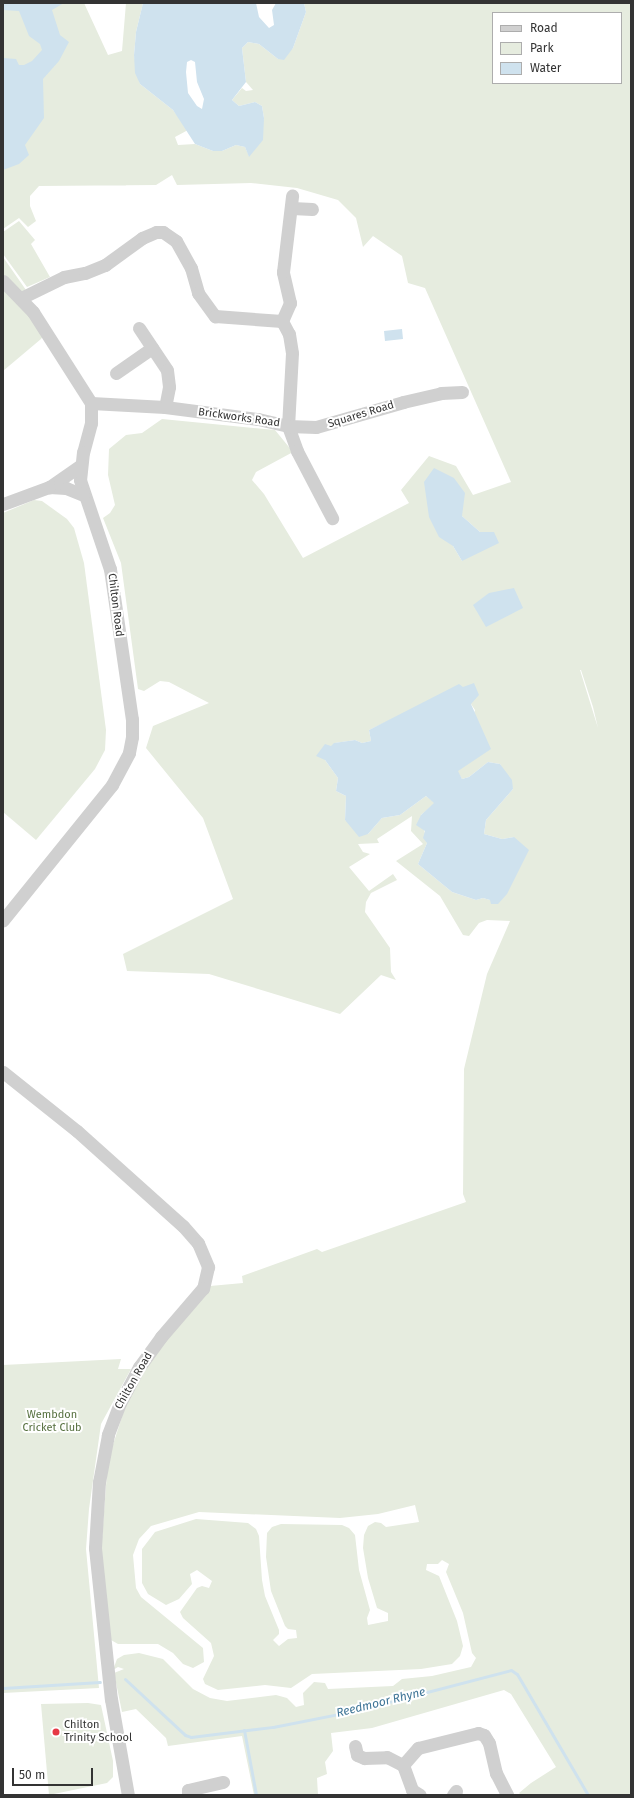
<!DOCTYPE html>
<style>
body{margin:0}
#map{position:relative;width:634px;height:1798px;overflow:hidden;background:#fff;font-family:"Fira Sans",sans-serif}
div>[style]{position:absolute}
.green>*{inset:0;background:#e6ecdf}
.water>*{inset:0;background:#cfe2ee}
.stream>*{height:3px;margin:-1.5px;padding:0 1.5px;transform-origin:1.5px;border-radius:1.5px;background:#cfe2ee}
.minor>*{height:13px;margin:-6.5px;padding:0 6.5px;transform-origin:6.5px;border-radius:6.5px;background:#d0d0d0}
.dots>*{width:11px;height:11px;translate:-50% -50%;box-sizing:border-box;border:2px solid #fff;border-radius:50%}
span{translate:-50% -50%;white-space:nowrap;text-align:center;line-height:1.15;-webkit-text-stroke:4px #fff;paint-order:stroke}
.street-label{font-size:11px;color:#333}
.park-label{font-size:11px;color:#56703f}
.poi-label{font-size:11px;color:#333}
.left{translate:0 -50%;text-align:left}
.water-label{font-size:12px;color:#3f7597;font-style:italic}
.frame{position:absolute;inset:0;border:4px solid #333;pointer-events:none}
.legend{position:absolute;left:492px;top:12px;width:130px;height:72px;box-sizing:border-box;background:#fff;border:1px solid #adadad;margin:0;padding:5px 7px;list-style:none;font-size:12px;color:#333}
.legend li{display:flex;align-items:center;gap:8px;height:20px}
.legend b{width:20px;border:1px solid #adadad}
.scale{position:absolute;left:12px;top:1768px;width:81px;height:18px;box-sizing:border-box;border:2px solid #333;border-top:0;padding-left:5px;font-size:12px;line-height:14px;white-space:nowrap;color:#333;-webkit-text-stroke:3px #fff;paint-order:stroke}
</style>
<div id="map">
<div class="green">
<i style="clip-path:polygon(evenodd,3px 3px,84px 3px,108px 55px,122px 51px,126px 3px,143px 3px,136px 32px,134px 55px,140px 84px,173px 110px,188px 130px,175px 137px,178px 145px,195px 144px,213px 151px,222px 151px,236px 145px,245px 147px,249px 156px,264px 118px,262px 106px,255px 102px,239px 106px,232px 100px,242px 88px,246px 91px,253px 90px,246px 82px,242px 48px,248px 42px,259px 44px,278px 59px,293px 48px,306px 12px,304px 3px,631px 3px,631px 1795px,521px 1795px,519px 1793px,531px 1783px,556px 1767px,511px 1694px,504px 1690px,372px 1728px,331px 1733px,333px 1751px,325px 1762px,327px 1774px,317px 1778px,318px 1795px,254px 1795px,242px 1736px,168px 1746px,166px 1738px,136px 1709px,122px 1712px,114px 1673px,124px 1669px,118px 1667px,113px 1670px,117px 1659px,124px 1655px,139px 1653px,163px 1659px,193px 1689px,210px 1698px,227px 1701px,276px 1695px,287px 1698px,296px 1707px,304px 1705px,303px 1693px,314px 1682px,325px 1683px,328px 1689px,393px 1686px,402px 1679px,432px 1676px,471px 1667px,476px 1658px,472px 1653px,463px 1613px,446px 1572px,449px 1564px,442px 1560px,438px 1564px,427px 1564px,426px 1570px,439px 1576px,457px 1621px,463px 1646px,460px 1656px,452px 1664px,421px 1669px,312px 1674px,291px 1688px,265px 1685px,218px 1690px,205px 1684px,203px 1679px,214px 1656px,211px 1643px,183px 1618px,180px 1612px,197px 1588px,202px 1586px,209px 1588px,212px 1581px,197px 1570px,190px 1574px,192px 1584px,179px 1599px,166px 1605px,148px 1594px,142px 1583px,142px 1549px,155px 1532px,196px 1519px,248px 1523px,256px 1529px,259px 1536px,262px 1580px,265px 1596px,279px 1630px,279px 1634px,273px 1640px,279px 1646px,288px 1639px,297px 1638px,296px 1630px,288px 1629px,285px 1626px,271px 1591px,266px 1557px,267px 1533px,272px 1527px,281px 1524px,342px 1525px,349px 1528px,355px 1535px,359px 1570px,370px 1610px,367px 1618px,368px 1625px,388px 1621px,388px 1613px,377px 1608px,368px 1578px,363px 1548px,364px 1535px,368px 1526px,375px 1522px,381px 1523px,386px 1527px,419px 1522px,415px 1505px,378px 1514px,340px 1518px,199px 1512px,151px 1526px,139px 1539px,133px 1555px,136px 1588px,141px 1597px,203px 1648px,204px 1662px,193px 1668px,183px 1664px,173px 1653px,158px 1644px,118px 1644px,111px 1640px,101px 1551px,108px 1460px,131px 1389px,154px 1354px,210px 1286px,243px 1283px,242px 1276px,317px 1249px,322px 1252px,466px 1202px,463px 1194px,464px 1069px,487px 974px,510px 921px,487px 920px,479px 923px,469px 936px,463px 935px,440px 896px,396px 861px,423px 844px,411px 831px,412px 816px,377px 839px,379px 843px,358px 844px,363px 852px,370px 854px,349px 867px,369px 891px,393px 874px,397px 880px,371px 893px,366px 902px,365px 912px,390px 948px,391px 972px,396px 980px,381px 975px,340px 1014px,209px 974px,127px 971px,123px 954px,233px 899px,203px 818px,146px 748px,153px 726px,209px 703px,169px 682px,160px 681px,144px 691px,138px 689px,121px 563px,103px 518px,110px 513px,115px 505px,108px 475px,109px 449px,126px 435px,142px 433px,162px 419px,275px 430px,293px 452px,256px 472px,252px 480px,264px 494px,303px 558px,409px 503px,401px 490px,429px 456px,456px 466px,473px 495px,511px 482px,425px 288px,408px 283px,402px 256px,373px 236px,363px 247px,356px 218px,338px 200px,297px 188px,251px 183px,177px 185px,172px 175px,156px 185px,39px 186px,30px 196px,30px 206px,36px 221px,28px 227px,19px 218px,3px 229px,3px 3px,493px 13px,621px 13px,621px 83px,493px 83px,493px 13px,3px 3px,462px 516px,480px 532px,462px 561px,453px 546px,462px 516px,3px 3px,581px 670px,593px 707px,598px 728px,580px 670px,581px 670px,3px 3px,471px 704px,475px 710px,457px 771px,462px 779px,469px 777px,488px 762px,500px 764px,513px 789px,486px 820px,484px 834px,502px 839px,514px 837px,490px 900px,483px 898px,476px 900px,452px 892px,418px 864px,427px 843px,421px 815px,435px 803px,426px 796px,400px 815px,382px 818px,368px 834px,345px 820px,346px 796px,336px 791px,338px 778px,325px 760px,335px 743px,355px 740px,362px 743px,371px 741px,369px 730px,417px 707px,471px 704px)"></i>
<i style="clip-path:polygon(19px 221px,35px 240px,31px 244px,50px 277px,27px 287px,3px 254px,3px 232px)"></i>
<i style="clip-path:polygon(3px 257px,26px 290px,19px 295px,46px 332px,41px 339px,3px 371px)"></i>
<i style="clip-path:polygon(34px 500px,42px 501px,67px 519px,74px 528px,84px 563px,106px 730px,105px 750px,95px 769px,36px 840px,3px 812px,3px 513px)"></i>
<i style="clip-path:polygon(121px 1359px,118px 1369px,131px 1369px,101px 1424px,89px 1509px,86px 1549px,99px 1688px,3px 1693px,3px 1365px)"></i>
<i style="clip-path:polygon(88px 1703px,101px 1705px,113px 1761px,113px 1777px,107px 1783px,49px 1795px,41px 1704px)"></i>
</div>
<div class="water">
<i style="clip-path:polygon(3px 3px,64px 3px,52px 10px,60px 35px,69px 42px,59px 61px,43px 79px,44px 118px,25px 145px,29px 155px,19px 164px,3px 170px,3px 58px,16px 59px,19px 65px,24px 65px,32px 61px,42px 50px,40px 44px,29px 36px,19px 11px,3px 10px)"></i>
<i style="clip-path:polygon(evenodd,143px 3px,256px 3px,259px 17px,269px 28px,274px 25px,272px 10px,276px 3px,304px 3px,306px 12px,293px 48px,284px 60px,278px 59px,259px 44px,248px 42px,242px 48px,246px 82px,232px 100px,239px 106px,255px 102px,262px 106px,264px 118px,263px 140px,249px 157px,245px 147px,236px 145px,222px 151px,213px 151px,195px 144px,173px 110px,140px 84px,135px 73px,134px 55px,136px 32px,143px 3px,191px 60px,195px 62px,197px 82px,204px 99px,202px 109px,197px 106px,188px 93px,186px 72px,187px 62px,191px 60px)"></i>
<i style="clip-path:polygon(402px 329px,403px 339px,385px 341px,384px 331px)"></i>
<i style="clip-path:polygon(434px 468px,454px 478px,465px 493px,462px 516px,480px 532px,494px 532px,499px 543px,462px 561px,453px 546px,439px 537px,429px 517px,424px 482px)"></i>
<i style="clip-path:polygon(514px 588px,523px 608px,486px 627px,473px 605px,489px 593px)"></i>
<i style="clip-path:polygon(474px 683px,479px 695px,471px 704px,491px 749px,458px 771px,462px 779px,469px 777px,488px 762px,500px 764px,512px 780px,513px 789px,486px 820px,484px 834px,502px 839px,514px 837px,529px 850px,507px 894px,498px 904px,491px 904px,490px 900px,483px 898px,476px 900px,452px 892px,418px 864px,427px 843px,423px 838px,425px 831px,416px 825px,421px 815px,434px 803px,426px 796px,400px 815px,382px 818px,368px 834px,359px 837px,345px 820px,346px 796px,336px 791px,338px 778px,325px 760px,316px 756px,325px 744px,331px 746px,334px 743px,355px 740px,362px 743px,371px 741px,369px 730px,459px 684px,463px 687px)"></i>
</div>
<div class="stream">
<i style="left:125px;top:1679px;width:82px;rotate:43deg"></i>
<i style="left:185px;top:1735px;width:6px;rotate:18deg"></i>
<i style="left:191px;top:1737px;width:83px;rotate:-7deg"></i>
<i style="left:273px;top:1727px;width:83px;rotate:-11.2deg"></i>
<i style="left:354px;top:1711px;width:162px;rotate:-14.6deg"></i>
<i style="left:511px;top:1670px;width:7px;rotate:34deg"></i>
<i style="left:517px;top:1674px;width:140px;rotate:59.6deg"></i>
<i style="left:3px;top:1688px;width:97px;rotate:-3.5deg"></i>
<i style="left:244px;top:1730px;width:66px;rotate:79.5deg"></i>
</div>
<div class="minor">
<i style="left:292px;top:208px;width:20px;rotate:3deg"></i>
<i style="left:3px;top:281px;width:43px;rotate:45.9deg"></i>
<i style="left:33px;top:312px;width:108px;rotate:57.5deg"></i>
<i style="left:91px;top:403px;width:20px;rotate:90deg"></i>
<i style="left:91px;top:423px;width:30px;rotate:105deg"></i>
<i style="left:83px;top:452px;width:28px;rotate:96deg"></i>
<i style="left:80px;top:480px;width:94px;rotate:71.4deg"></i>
<i style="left:110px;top:569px;width:152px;rotate:81.7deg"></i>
<i style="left:132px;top:719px;width:18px;rotate:90deg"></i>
<i style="left:132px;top:737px;width:16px;rotate:101deg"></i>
<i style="left:129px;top:753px;width:36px;rotate:118deg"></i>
<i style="left:112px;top:785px;width:174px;rotate:128.9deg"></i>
<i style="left:21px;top:298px;width:48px;rotate:-26deg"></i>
<i style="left:64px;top:277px;width:21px;rotate:-11deg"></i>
<i style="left:85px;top:273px;width:22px;rotate:-22deg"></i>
<i style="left:105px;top:265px;width:46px;rotate:-36.1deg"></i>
<i style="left:142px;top:238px;width:15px;rotate:-23deg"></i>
<i style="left:156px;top:232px;width:7px"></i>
<i style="left:163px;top:232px;width:16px;rotate:35deg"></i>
<i style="left:176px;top:241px;width:31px;rotate:61deg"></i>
<i style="left:191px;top:268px;width:26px;rotate:74deg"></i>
<i style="left:198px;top:293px;width:29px;rotate:54deg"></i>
<i style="left:215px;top:316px;width:67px;rotate:4.3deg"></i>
<i style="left:282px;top:321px;width:15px;rotate:62deg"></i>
<i style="left:289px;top:334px;width:19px;rotate:81deg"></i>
<i style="left:292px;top:353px;width:73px;rotate:93.1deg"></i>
<i style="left:288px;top:426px;width:27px;rotate:70deg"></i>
<i style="left:297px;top:451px;width:76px;rotate:62.4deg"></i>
<i style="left:282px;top:321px;width:20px;rotate:-66deg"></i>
<i style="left:290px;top:303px;width:32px;rotate:-103deg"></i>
<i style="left:283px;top:272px;width:77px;rotate:-83.2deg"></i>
<i style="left:139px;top:328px;width:50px;rotate:56.3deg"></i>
<i style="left:167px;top:370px;width:17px;rotate:83deg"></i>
<i style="left:169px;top:387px;width:20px;rotate:101deg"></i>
<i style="left:116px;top:373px;width:44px;rotate:-34.8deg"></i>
<i style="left:91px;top:403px;width:74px;rotate:3.1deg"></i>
<i style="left:165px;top:407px;width:94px;rotate:7.4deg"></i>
<i style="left:258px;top:419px;width:31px;rotate:13deg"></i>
<i style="left:288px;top:426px;width:28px;rotate:2deg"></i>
<i style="left:316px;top:427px;width:91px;rotate:-16deg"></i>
<i style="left:403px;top:402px;width:39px;rotate:-13deg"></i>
<i style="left:441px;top:393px;width:21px;rotate:-3deg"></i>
<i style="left:81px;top:465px;width:39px;rotate:145deg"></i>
<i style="left:49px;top:487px;width:17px;rotate:3deg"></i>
<i style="left:66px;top:488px;width:18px;rotate:22deg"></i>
<i style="left:3px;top:504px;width:49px;rotate:-20.3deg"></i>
<i style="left:3px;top:1072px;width:95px;rotate:38.6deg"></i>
<i style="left:77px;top:1131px;width:142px;rotate:41.9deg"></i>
<i style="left:183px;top:1226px;width:23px;rotate:49deg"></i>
<i style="left:198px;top:1243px;width:26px;rotate:67deg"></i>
<i style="left:208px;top:1267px;width:22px;rotate:103deg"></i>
<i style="left:203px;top:1288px;width:65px;rotate:130.6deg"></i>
<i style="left:161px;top:1337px;width:37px;rotate:126deg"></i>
<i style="left:139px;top:1367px;width:41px;rotate:117.8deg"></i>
<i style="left:120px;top:1403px;width:34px;rotate:111deg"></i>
<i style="left:108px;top:1435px;width:48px;rotate:100.8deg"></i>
<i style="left:99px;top:1482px;width:66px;rotate:93.5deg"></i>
<i style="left:95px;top:1548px;width:152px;rotate:84deg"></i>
<i style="left:111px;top:1699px;width:97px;rotate:80deg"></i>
<i style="left:355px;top:1746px;width:9px;rotate:77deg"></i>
<i style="left:357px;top:1755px;width:8px;rotate:23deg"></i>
<i style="left:364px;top:1758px;width:23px;rotate:-2deg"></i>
<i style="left:387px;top:1757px;width:18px;rotate:27deg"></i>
<i style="left:403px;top:1765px;width:27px;rotate:70deg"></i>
<i style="left:412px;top:1790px;width:9px;rotate:32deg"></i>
<i style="left:403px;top:1765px;width:23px;rotate:-49deg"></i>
<i style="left:418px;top:1748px;width:62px;rotate:-14deg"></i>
<i style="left:478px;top:1733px;width:6px;rotate:18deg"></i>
<i style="left:484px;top:1735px;width:9px;rotate:58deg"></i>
<i style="left:489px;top:1743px;width:31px;rotate:77deg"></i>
<i style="left:496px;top:1773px;width:25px;rotate:63deg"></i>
<i style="left:188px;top:1795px;width:5px;rotate:-90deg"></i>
<i style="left:188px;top:1790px;width:36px;rotate:-13deg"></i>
<i style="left:453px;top:1795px;width:5px;rotate:-53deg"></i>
</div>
<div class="dots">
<i style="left:56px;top:1732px;background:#e63946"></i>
</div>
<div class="street-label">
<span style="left:361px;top:415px;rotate:-17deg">Squares Road</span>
<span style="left:239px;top:418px;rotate:8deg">Brickworks Road</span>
<span style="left:115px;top:605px;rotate:83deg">Chilton Road</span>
<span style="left:134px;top:1381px;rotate:-60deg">Chilton Road</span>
</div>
<div class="park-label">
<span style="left:52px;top:1422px">Wembdon<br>Cricket Club</span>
</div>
<div class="poi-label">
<span class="left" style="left:64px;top:1732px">Chilton<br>Trinity School</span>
</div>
<div class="water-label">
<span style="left:381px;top:1703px;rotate:-14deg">Reedmoor Rhyne</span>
</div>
<div class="frame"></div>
<ul class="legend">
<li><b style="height:5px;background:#d0d0d0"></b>Road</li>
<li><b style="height:11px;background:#e6ecdf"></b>Park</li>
<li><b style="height:11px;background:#cfe2ee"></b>Water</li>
</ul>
<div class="scale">50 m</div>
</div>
